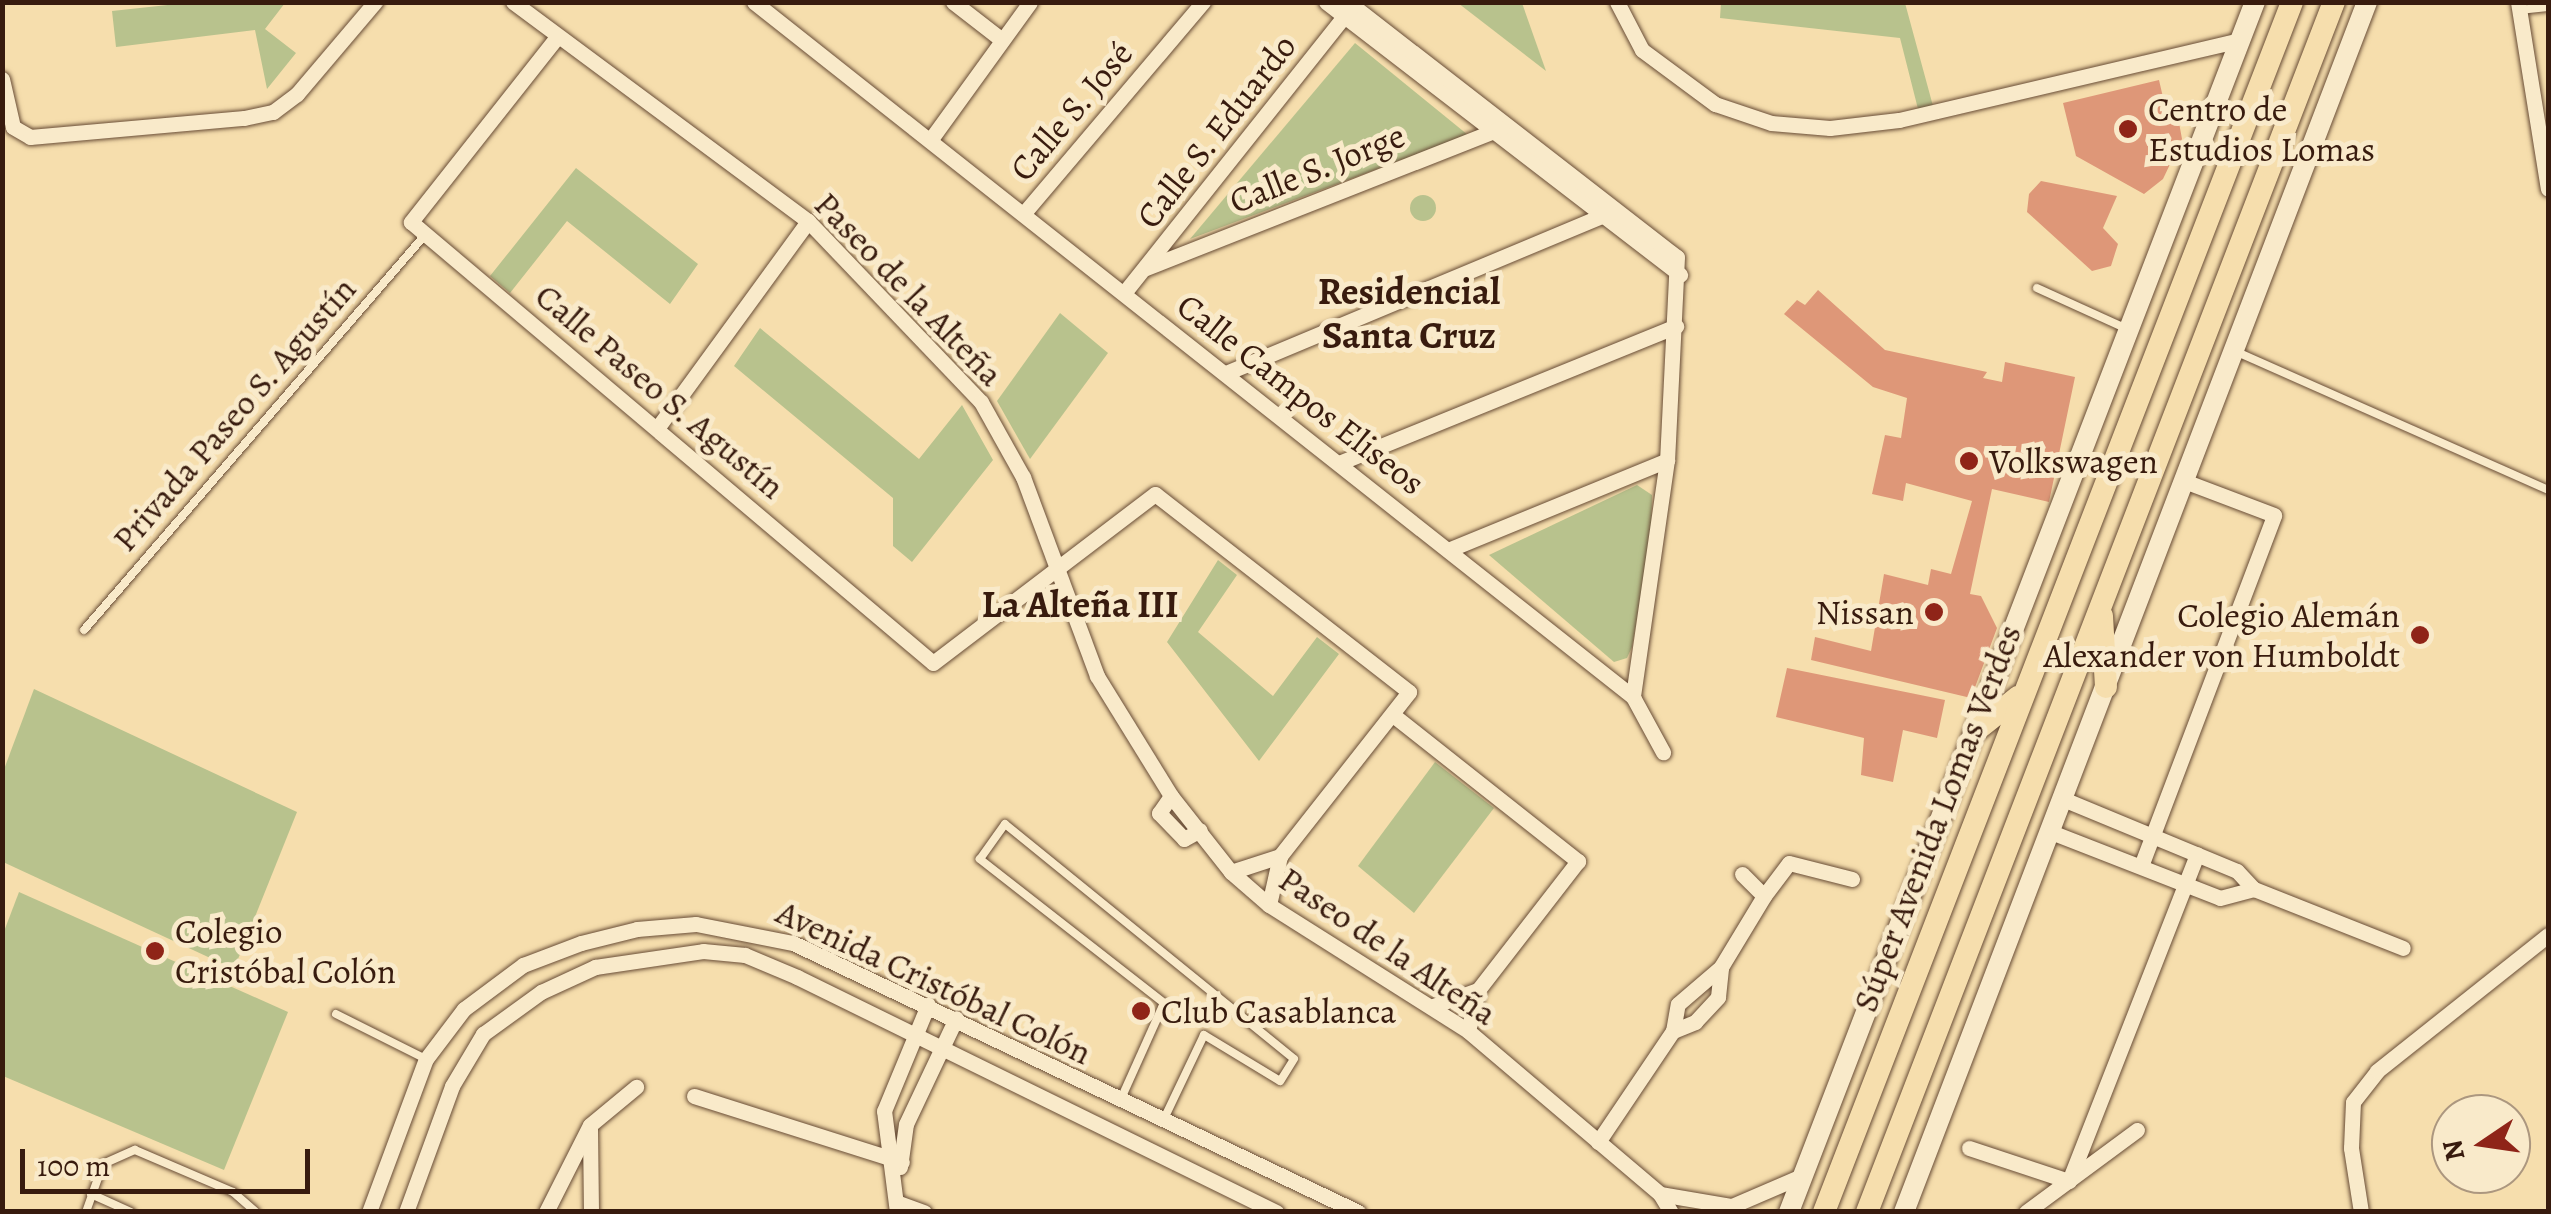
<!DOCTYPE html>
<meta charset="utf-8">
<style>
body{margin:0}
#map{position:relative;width:2551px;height:1214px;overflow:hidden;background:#f6dead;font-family:Alegreya,serif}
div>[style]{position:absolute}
.green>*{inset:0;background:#b8c28d}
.round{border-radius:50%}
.building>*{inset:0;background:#de9778}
.roads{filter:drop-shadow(0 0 2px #684c36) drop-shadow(0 0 2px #684c36)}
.lane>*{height:8px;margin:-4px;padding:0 4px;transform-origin:4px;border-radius:4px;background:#f9eaca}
.street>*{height:15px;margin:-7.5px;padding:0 7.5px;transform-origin:7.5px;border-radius:7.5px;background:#f9eaca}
.secondary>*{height:20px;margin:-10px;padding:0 10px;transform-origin:10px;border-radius:10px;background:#f9eaca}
.primary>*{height:22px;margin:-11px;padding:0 11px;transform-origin:11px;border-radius:11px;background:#f6dead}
.dots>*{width:28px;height:28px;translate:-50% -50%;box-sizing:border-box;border:5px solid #f9eaca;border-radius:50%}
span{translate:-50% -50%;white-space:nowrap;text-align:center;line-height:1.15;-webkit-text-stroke:10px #f9eaca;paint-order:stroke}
.poi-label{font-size:35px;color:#381b0e}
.left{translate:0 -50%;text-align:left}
.right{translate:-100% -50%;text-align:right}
.street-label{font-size:35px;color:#381b0e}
.neighbourhood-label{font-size:38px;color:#381b0e;font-weight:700}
.frame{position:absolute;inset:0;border:5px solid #381b0e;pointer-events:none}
.north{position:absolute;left:2431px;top:1094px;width:100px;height:100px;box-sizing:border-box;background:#f9eaca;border:2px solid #ac977f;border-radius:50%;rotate:257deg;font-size:28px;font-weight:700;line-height:40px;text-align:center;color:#381b0e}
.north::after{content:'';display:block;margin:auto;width:35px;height:45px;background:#8f2418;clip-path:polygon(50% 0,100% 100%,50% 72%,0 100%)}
.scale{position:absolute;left:20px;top:1149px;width:290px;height:45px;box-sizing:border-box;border:5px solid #381b0e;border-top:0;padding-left:12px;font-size:30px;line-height:35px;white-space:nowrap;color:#381b0e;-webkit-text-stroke:8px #f9eaca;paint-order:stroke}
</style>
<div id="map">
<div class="green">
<i style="clip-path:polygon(186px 3px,285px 3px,265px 29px,296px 53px,267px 89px,255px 30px,116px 47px,112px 11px)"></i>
<i style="clip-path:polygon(1458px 3px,1522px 3px,1546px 71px)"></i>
<i style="clip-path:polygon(1721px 3px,1905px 3px,1933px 106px,1918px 109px,1900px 38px,1720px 18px)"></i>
<i style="clip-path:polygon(1355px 43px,1468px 135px,1190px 239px)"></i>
<i style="clip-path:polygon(576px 168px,698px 264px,670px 304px,567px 221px,510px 293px,490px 276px)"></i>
<i class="round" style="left:1410px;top:195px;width:26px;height:26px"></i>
<i style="clip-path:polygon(1060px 313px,1108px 353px,1030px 459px,997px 401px)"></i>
<i style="clip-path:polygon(760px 328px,919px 459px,962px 405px,993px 460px,912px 562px,893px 546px,893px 498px,734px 366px)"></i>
<i style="clip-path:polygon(1637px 485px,1652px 495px,1651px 539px,1632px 647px,1627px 658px,1614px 662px,1489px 555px)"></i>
<i style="clip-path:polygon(1218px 560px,1237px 575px,1198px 632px,1273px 696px,1317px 637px,1339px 654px,1259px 761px,1167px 642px)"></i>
<i style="clip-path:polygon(34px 689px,297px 812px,234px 969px,3px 862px,3px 772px)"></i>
<i style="clip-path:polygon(1435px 762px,1494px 808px,1414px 913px,1358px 866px)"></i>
<i style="clip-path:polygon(19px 892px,288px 1012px,224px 1170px,3px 1076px,3px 934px)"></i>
</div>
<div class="building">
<i style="clip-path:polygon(2159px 80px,2168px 119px,2178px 117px,2182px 139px,2163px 179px,2144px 194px,2076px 156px,2063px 103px)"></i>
<i style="clip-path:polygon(2041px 181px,2117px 196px,2103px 228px,2118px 244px,2111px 266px,2092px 271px,2027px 212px,2029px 194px)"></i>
<i style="clip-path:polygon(1818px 290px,1885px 350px,1987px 372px,1983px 378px,2002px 382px,2005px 362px,2075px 377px,2049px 502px,1992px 489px,1970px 594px,1981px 596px,1997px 628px,1971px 698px,1811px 660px,1815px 637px,1871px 651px,1884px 574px,1928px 585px,1931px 569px,1951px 574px,1972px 501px,1906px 483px,1903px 501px,1872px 494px,1885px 435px,1901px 438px,1907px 398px,1873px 387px,1784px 314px,1797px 300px,1805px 305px)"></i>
<i style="clip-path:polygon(1787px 668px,1945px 700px,1937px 738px,1903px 730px,1893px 782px,1861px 775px,1864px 738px,1776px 717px)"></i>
</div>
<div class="roads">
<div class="lane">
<i style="left:2519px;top:10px;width:29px;rotate:-6deg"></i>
<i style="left:2037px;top:288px;width:99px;rotate:24.5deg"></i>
<i style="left:2237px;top:352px;width:340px;rotate:23.9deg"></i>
<i style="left:84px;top:630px;width:522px;rotate:-49.2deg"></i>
<i style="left:336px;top:1014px;width:101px;rotate:26.6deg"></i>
<i style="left:1120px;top:1101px;width:107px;rotate:-65.8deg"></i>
<i style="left:1164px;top:1003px;width:234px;rotate:-142deg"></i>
<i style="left:980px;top:859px;width:43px;rotate:-54.5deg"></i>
<i style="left:1005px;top:824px;width:372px;rotate:39.1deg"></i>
<i style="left:1294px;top:1059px;width:26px;rotate:122deg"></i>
<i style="left:1280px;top:1081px;width:89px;rotate:-148.8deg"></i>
<i style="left:1204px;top:1035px;width:95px;rotate:115.5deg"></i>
<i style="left:91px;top:1194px;width:44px;rotate:24.2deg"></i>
<i style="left:86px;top:1212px;width:51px;rotate:-70.5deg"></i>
<i style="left:103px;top:1164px;width:35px;rotate:-24deg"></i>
<i style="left:135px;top:1150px;width:107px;rotate:23.2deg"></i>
<i style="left:233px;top:1192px;width:30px;rotate:41deg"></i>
</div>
<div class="street">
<i style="left:513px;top:2px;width:367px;rotate:36.6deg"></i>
<i style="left:808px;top:221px;width:250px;rotate:46.3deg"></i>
<i style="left:981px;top:402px;width:86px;rotate:60.8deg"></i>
<i style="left:1023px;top:477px;width:212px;rotate:69.6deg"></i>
<i style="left:1097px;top:676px;width:141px;rotate:58.3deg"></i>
<i style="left:1171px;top:796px;width:97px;rotate:51.7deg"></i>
<i style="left:1231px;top:872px;width:50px;rotate:41deg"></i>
<i style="left:1269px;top:905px;width:236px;rotate:32.3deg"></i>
<i style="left:1468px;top:1031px;width:252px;rotate:40.3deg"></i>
<i style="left:1660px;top:1194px;width:21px;rotate:59deg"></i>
<i style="left:754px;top:2px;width:1121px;rotate:38.33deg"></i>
<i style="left:1633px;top:697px;width:63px;rotate:61.4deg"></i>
<i style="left:953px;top:2px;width:62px;rotate:37.8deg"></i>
<i style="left:1326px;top:2px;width:447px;rotate:37.6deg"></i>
<i style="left:1348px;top:2px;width:416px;rotate:37.8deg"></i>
<i style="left:1677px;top:257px;width:203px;rotate:92.8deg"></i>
<i style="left:1667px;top:460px;width:239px;rotate:98.2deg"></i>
<i style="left:1617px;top:2px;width:54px;rotate:62.5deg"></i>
<i style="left:1642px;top:50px;width:91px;rotate:36.5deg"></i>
<i style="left:1715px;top:104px;width:59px;rotate:18.7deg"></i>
<i style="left:1771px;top:123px;width:59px;rotate:4.8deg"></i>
<i style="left:1830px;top:128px;width:69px;rotate:-6.6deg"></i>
<i style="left:1899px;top:120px;width:350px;rotate:-13.2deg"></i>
<i style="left:2518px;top:2px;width:189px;rotate:80.9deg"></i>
<i style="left:557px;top:37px;width:236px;rotate:128.3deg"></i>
<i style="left:411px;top:222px;width:683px;rotate:40.19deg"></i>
<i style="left:933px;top:663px;width:279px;rotate:-37.3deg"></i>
<i style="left:1155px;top:494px;width:322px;rotate:37.9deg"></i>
<i style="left:1409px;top:692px;width:209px;rotate:128.2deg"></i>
<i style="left:1280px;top:856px;width:50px;rotate:102.7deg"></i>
<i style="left:2px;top:79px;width:49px;rotate:77.1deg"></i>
<i style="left:13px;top:127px;width:20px;rotate:30deg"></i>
<i style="left:30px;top:137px;width:215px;rotate:-5.1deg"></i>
<i style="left:244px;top:118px;width:30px;rotate:-12deg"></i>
<i style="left:273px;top:112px;width:30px;rotate:-37deg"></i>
<i style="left:297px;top:94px;width:121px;rotate:-49.7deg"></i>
<i style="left:931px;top:139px;width:169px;rotate:-54.1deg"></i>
<i style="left:1024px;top:213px;width:277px;rotate:-49.7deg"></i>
<i style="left:1146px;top:268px;width:382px;rotate:-21.5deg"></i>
<i style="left:1124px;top:293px;width:363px;rotate:-51.5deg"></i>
<i style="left:1226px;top:373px;width:416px;rotate:-22.7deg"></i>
<i style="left:658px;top:427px;width:255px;rotate:-53.9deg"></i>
<i style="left:1339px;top:463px;width:364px;rotate:-22.1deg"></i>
<i style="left:1448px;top:550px;width:237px;rotate:-22.3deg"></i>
<i style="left:1393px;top:715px;width:236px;rotate:38.3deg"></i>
<i style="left:1578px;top:861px;width:163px;rotate:127.8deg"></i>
<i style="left:1478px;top:990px;width:42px;rotate:103.7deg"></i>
<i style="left:1171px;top:796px;width:21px;rotate:125deg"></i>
<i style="left:1159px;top:813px;width:36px;rotate:46deg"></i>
<i style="left:1184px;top:839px;width:18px;rotate:-29deg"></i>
<i style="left:2063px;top:799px;width:188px;rotate:22.5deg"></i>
<i style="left:2237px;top:871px;width:25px;rotate:47deg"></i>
<i style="left:2254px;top:889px;width:160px;rotate:21.6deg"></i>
<i style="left:2051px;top:832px;width:181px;rotate:21.3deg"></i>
<i style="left:2220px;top:898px;width:35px;rotate:-15deg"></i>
<i style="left:2141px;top:866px;width:375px;rotate:-69.2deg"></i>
<i style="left:2274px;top:515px;width:96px;rotate:-159.3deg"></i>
<i style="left:1231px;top:872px;width:52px;rotate:-18.1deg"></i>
<i style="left:1764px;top:896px;width:41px;rotate:-52.9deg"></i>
<i style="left:1789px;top:863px;width:65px;rotate:14.3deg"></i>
<i style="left:1433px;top:1006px;width:48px;rotate:-19.6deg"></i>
<i style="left:1673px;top:1031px;width:24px;rotate:-22deg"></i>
<i style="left:1695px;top:1022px;width:34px;rotate:-47deg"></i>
<i style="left:1718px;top:997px;width:30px;rotate:-84deg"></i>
<i style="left:1721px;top:967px;width:83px;rotate:-58.8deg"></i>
<i style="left:1764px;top:896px;width:31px;rotate:-135deg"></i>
<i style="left:694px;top:1096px;width:218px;rotate:17.6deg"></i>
<i style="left:590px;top:1129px;width:83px;rotate:89.3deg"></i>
<i style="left:1598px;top:1142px;width:134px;rotate:-56deg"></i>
<i style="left:1673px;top:1031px;width:27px;rotate:-80deg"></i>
<i style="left:1678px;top:1004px;width:57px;rotate:-40.7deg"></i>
<i style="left:1969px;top:1148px;width:105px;rotate:18.3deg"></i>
<i style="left:900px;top:1167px;width:43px;rotate:-82.1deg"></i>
<i style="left:906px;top:1124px;width:117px;rotate:-64.7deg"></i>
<i style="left:2069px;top:1181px;width:351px;rotate:-68.6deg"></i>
<i style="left:1660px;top:1194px;width:73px;rotate:9.5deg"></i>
<i style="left:1732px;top:1206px;width:78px;rotate:-23.3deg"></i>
<i style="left:896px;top:1202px;width:30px;rotate:20deg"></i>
<i style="left:369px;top:1212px;width:163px;rotate:-69.6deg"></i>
<i style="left:426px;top:1059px;width:63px;rotate:-52.8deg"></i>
<i style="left:464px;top:1009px;width:74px;rotate:-36.7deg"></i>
<i style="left:523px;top:965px;width:62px;rotate:-20.8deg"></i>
<i style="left:581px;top:943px;width:58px;rotate:-14deg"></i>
<i style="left:637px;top:929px;width:59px;rotate:-4.8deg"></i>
<i style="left:696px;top:924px;width:99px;rotate:11.1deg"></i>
<i style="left:793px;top:943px;width:626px;rotate:25.46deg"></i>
<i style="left:406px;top:1212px;width:134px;rotate:-69.9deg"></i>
<i style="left:452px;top:1086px;width:61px;rotate:-59.2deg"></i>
<i style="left:483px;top:1034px;width:72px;rotate:-35.9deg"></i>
<i style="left:541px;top:992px;width:60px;rotate:-24.8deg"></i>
<i style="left:595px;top:967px;width:109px;rotate:-8.4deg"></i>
<i style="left:703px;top:951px;width:42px;rotate:5.4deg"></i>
<i style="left:745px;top:955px;width:56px;rotate:22.9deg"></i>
<i style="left:797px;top:977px;width:534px;rotate:26.13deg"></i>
<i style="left:546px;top:1212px;width:97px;rotate:-63.2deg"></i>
<i style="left:590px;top:1125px;width:60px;rotate:-39.6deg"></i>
<i style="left:897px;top:1212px;width:102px;rotate:-97.3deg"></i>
<i style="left:884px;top:1111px;width:115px;rotate:-67.5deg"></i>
<i style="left:2026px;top:1212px;width:138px;rotate:-36.5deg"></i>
<i style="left:2361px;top:1212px;width:65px;rotate:-98.9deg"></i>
<i style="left:2351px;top:1148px;width:46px;rotate:-87.5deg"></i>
<i style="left:2353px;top:1102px;width:39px;rotate:-52deg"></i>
<i style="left:2377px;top:1071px;width:218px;rotate:-38.5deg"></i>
</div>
<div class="secondary">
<i style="left:1789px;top:1212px;width:1297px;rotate:-68.94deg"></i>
<i style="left:1904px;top:1212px;width:1296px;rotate:-69.06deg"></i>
</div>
<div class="primary">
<i style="left:2102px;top:616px;width:71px;rotate:86.8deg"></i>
<i style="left:1978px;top:729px;width:51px;rotate:-38.7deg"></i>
<i style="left:1824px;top:1212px;width:1297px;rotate:-68.85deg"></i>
<i style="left:1867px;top:1212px;width:1297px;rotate:-68.9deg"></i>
</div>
</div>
<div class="dots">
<i style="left:2128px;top:129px;background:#8f2418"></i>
<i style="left:1969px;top:461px;background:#8f2418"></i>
<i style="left:1934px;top:612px;background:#8f2418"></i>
<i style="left:2420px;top:635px;background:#8f2418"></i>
<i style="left:155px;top:951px;background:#8f2418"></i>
<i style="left:1141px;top:1011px;background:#8f2418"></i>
</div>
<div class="poi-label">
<span class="left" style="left:2148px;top:129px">Centro de<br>Estudios Lomas</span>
<span class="left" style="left:1989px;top:461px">Volkswagen</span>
<span class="right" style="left:1914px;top:612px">Nissan</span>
<span class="right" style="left:2400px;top:635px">Colegio Alemán<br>Alexander von Humboldt</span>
<span class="left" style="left:175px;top:951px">Colegio<br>Cristóbal Colón</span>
<span class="left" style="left:1161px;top:1011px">Club Casablanca</span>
</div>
<div class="street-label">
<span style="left:1071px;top:111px;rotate:-50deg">Calle S. José</span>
<span style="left:1216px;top:131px;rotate:-52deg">Calle S. Eduardo</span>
<span style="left:1317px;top:168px;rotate:-22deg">Calle S. Jorge</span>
<span style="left:909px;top:289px;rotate:46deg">Paseo de la Alteña</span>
<span style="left:660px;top:391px;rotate:40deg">Calle Paseo S. Agustín</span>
<span style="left:1301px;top:394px;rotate:38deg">Calle Campos Eliseos</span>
<span style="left:234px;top:414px;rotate:-49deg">Privada Paseo S. Agustín</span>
<span style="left:1937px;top:818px;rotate:-69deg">Súper Avenida Lomas Verdes</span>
<span style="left:1388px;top:946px;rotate:34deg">Paseo de la Alteña</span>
<span style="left:934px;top:982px;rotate:25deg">Avenida Cristóbal Colón</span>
</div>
<div class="neighbourhood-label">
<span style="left:1409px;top:314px">Residencial<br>Santa Cruz</span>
<span style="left:1080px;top:605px">La Alteña III</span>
</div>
<div class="frame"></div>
<div class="north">N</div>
<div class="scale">100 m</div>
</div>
